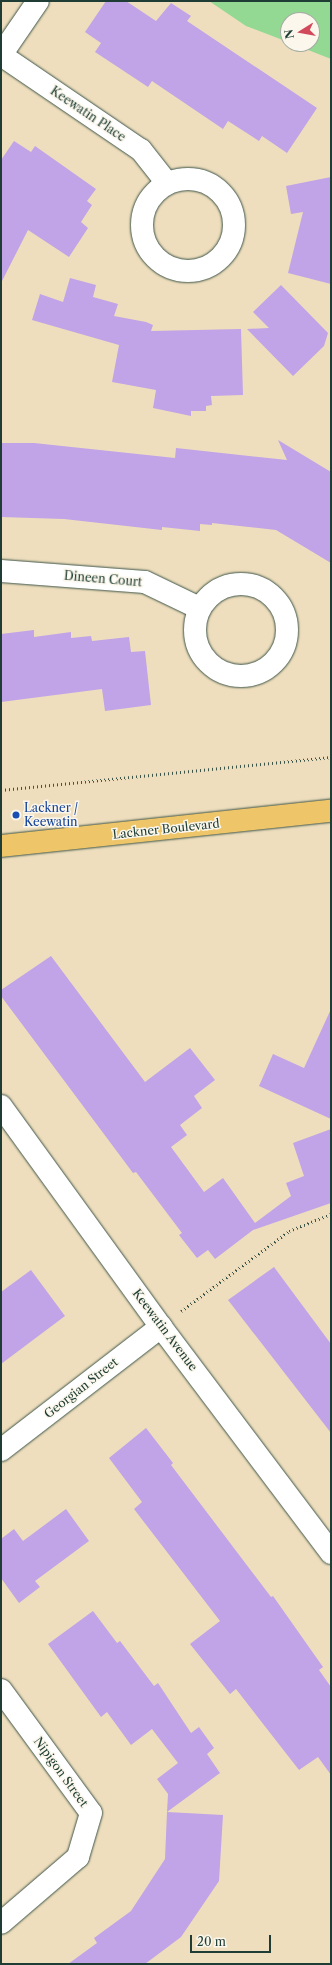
<!DOCTYPE html>
<style>
body{margin:0}
#map{position:relative;width:332px;height:1965px;overflow:hidden;background:#eedebd;font-family:"Libre Caslon Text",serif}
div>[style]{position:absolute}
.green>*{inset:0;background:#93d993}
.building>*{inset:0;background:#c1a3e8}
.path>*{height:2.5px;margin-top:-1.25px;transform-origin:0;background:repeating-linear-gradient(90deg,#3e5549 0 1px,transparent 0 4px)}
.roads{filter:drop-shadow(0 0 1px #3e5549) drop-shadow(0 0 1px #3e5549)}
.minor>*{height:22px;margin:-11px;padding:0 11px;transform-origin:11px;border-radius:11px;background:#fff}
.minor>.ring{margin:-11px;padding:0;box-sizing:content-box;background:none;border:22px solid #fff;border-radius:50%}
.major>*{height:22px;margin:-11px;padding:0 11px;transform-origin:11px;border-radius:11px;background:#eec569}
.dots>*{width:11px;height:11px;translate:-50% -50%;box-sizing:border-box;border:2px solid #fbf7ec;border-radius:50%}
span{translate:-50% -50%;white-space:nowrap;text-align:center;line-height:1.15;-webkit-text-stroke:3px #fbf7ec;paint-order:stroke}
.street-label{font-size:12px;color:#1f3d34}
.transit-label{font-size:12px;color:#164399}
.left{translate:0 -50%;text-align:left}
.frame{position:absolute;inset:0;border:2px solid #1f3d34;pointer-events:none}
.north{position:absolute;left:280px;top:12px;width:40px;height:40px;box-sizing:border-box;background:#fbf7ec;border:1px solid #a3ada2;border-radius:50%;rotate:259deg;font-size:11px;font-weight:700;line-height:16px;text-align:center;color:#1f3d34}
.north::after{content:'';display:block;margin:auto;width:14px;height:18px;background:#d1495b;clip-path:polygon(50% 0,100% 100%,50% 72%,0 100%)}
.scale{position:absolute;left:190px;top:1935px;width:81px;height:18px;box-sizing:border-box;border:2px solid #1f3d34;border-top:0;padding-left:5px;font-size:12px;line-height:14px;white-space:nowrap;color:#1f3d34;-webkit-text-stroke:3px #fbf7ec;paint-order:stroke}
</style>
<div id="map">
<div class="green">
<i style="clip-path:polygon(209px 1px,331px 1px,331px 59px,293px 44px,312px 44px,312px 20px,288px 20px,288px 42px,246px 26px)"></i>
</div>
<div class="building">
<i style="clip-path:polygon(106px 1px,126px 1px,156px 21px,171px 3px,191px 16px,187px 21px,317px 108px,287px 153px,262px 136px,259px 141px,228px 121px,223px 129px,152px 81px,148px 87px,95px 52px,101px 43px,85px 32px)"></i>
<i style="clip-path:polygon(14px 141px,31px 152px,35px 146px,96px 189px,87px 201px,92px 205px,81px 222px,88px 228px,69px 257px,28px 230px,1px 283px,1px 160px)"></i>
<i style="clip-path:polygon(331px 177px,331px 284px,288px 273px,303px 212px,291px 214px,286px 186px)"></i>
<i style="clip-path:polygon(70px 278px,96px 285px,93px 297px,118px 304px,114px 316px,146px 322px,153px 325px,151px 331px,241px 329px,243px 395px,211px 396px,212px 405px,206px 406px,206px 411px,191px 411px,191px 416px,153px 408px,156px 390px,112px 382px,119px 345px,32px 320px,40px 294px,63px 302px)"></i>
<i style="clip-path:polygon(281px 285px,328px 333px,324px 346px,293px 376px,247px 329px,269px 328px,253px 312px)"></i>
<i style="clip-path:polygon(278px 440px,331px 472px,331px 563px,276px 530px,212px 523px,212px 525px,200px 524px,200px 531px,162px 527px,162px 530px,64px 519px,1px 517px,1px 443px,34px 443px,175px 458px,176px 448px,287px 460px)"></i>
<i style="clip-path:polygon(34px 630px,34px 637px,71px 632px,71px 638px,91px 636px,92px 641px,129px 637px,131px 652px,145px 651px,151px 705px,105px 711px,102px 689px,1px 702px,1px 634px)"></i>
<i style="clip-path:polygon(51px 956px,145px 1082px,190px 1048px,215px 1080px,194px 1096px,202px 1108px,180px 1125px,187px 1135px,171px 1147px,204px 1192px,223px 1178px,255px 1223px,291px 1196px,286px 1183px,304px 1176px,293px 1143px,331px 1129px,331px 1203px,253px 1230px,215px 1259px,208px 1250px,197px 1258px,179px 1235px,182px 1233px,136px 1172px,133px 1173px,1px 996px,1px 990px)"></i>
<i style="clip-path:polygon(331px 1009px,331px 1119px,259px 1086px,273px 1054px,304px 1068px)"></i>
<i style="clip-path:polygon(274px 1267px,331px 1344px,331px 1433px,228px 1300px)"></i>
<i style="clip-path:polygon(31px 1270px,65px 1316px,1px 1364px,1px 1292px)"></i>
<i style="clip-path:polygon(146px 1428px,173px 1463px,171px 1465px,271px 1597px,273px 1596px,323px 1667px,319px 1670px,331px 1687px,331px 1775px,318px 1757px,299px 1770px,236px 1689px,230px 1694px,190px 1644px,220px 1621px,134px 1509px,142px 1502px,109px 1458px)"></i>
<i style="clip-path:polygon(66px 1509px,89px 1541px,35px 1581px,40px 1587px,19px 1603px,1px 1578px,1px 1539px,14px 1529px,23px 1541px)"></i>
<i style="clip-path:polygon(93px 1611px,117px 1643px,120px 1641px,154px 1686px,158px 1683px,191px 1733px,199px 1727px,214px 1748px,207px 1754px,220px 1773px,167px 1812px,168px 1794px,157px 1779px,178px 1763px,152px 1729px,131px 1745px,107px 1712px,101px 1717px,48px 1644px)"></i>
<i style="clip-path:polygon(167px 1812px,223px 1815px,219px 1881px,181px 1937px,145px 1964px,68px 1964px,97px 1943px,94px 1938px,131px 1911px,165px 1859px)"></i>
</div>
<div class="path">
<i style="left:1px;top:790px;width:332px;rotate:-5.7deg"></i>
<i style="left:181px;top:1311px;width:134px;rotate:-36.5deg"></i>
<i style="left:289px;top:1231px;width:45px;rotate:-22deg"></i>
</div>
<div class="roads">
<div class="minor">
<i style="left:1px;top:55px;width:169px;rotate:34.2deg"></i>
<i style="left:141px;top:150px;width:42px;rotate:51.8deg"></i>
<i style="left:1px;top:55px;width:65px;rotate:-55.6deg"></i>
<i class="ring" style="left:142px;top:179px;width:70px;height:70px"></i>
<i style="left:1px;top:571px;width:144px;rotate:4.4deg"></i>
<i style="left:145px;top:582px;width:60px;rotate:25.7deg"></i>
<i class="ring" style="left:195px;top:584px;width:70px;height:70px"></i>
<i style="left:1px;top:1106px;width:273px;rotate:54.1deg"></i>
<i style="left:161px;top:1327px;width:283px;rotate:53deg"></i>
<i style="left:1px;top:1450px;width:202px;rotate:-37.6deg"></i>
<i style="left:1px;top:1690px;width:152px;rotate:53.8deg"></i>
<i style="left:91px;top:1813px;width:46px;rotate:106.5deg"></i>
<i style="left:78px;top:1857px;width:101px;rotate:139.4deg"></i>
</div>
<div class="major">
<i style="left:1px;top:846px;width:332px;rotate:-6.1deg"></i>
</div>
</div>
<div class="dots">
<i style="left:16px;top:815px;background:#1a4fb4"></i>
</div>
<div class="street-label">
<span style="left:88px;top:114px;rotate:34deg">Keewatin Place</span>
<span style="left:103px;top:579px;rotate:5deg">Dineen Court</span>
<span style="left:166px;top:829px;rotate:-6deg">Lackner Boulevard</span>
<span style="left:165px;top:1330px;rotate:53deg">Keewatin Avenue</span>
<span style="left:81px;top:1388px;rotate:-38deg">Georgian Street</span>
<span style="left:61px;top:1772px;rotate:54deg">Nipigon Street</span>
</div>
<div class="transit-label">
<span class="left" style="left:24px;top:815px">Lackner /<br>Keewatin</span>
</div>
<div class="frame"></div>
<div class="north">N</div>
<div class="scale">20 m</div>
</div>
